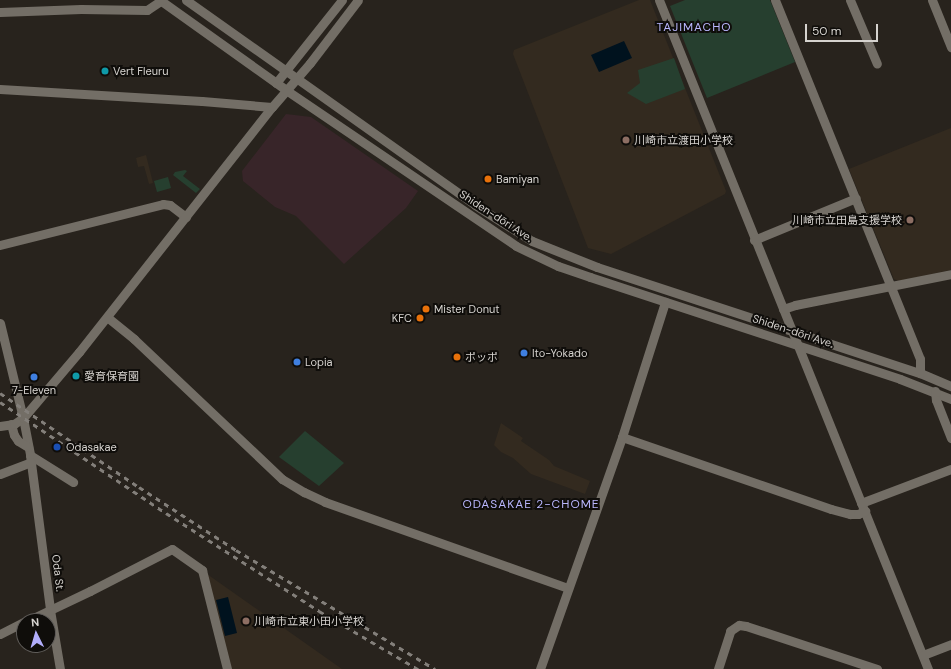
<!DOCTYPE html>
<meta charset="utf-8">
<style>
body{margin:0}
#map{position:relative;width:951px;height:669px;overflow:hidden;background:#28231d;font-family:"DM Sans","Noto Sans JP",sans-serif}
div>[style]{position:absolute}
.commercial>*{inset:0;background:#382529}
.built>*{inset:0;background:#332a1f}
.green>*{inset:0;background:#263f2f}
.water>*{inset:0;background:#00121e}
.minor>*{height:9px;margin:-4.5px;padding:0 4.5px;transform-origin:4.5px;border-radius:4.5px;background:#736e66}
.rail>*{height:3px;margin-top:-1.5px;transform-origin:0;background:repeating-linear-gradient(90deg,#837f7a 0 5px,transparent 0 10px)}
.dots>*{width:11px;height:11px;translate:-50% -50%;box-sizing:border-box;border:2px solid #0f0d0a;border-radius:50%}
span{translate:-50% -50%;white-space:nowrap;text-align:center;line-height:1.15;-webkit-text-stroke:4px #0f0d0a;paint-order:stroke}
.poi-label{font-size:11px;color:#d6d3cf}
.left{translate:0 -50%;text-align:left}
.right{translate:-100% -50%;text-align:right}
.street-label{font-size:11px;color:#d6d3cf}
.neighbourhood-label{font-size:12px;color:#b9b6fd;letter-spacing:1px}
.north{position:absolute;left:16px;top:613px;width:40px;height:40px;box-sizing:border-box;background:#0f0d0a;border:1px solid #5f5c59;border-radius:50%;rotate:355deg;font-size:11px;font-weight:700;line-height:16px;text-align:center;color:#d6d3cf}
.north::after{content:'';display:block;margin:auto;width:14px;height:18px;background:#b1adfa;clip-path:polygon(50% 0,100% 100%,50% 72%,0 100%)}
.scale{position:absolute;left:805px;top:24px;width:73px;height:18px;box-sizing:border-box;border:2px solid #d6d3cf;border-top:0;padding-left:5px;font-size:12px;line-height:14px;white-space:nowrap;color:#d6d3cf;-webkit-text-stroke:3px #0f0d0a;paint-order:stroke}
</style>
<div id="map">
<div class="commercial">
<i style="clip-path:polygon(286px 114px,311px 117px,418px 191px,406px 208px,344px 264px,296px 216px,275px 207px,243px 181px,242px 171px)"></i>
</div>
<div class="built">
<i style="clip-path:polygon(639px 0,650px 0,726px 191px,725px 194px,611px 254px,588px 248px,513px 54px,514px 50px)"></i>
<i style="clip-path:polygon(951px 128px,951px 270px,899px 281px,894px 279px,849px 169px)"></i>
<i style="clip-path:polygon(146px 155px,153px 183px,149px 184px,144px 166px,138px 167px,136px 158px)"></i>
<i style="clip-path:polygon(501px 423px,523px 438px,521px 441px,549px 460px,554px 466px,590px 481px,585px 494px,531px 474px,513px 458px,501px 452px,494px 445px)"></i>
<i style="clip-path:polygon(207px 574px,342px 669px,230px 669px)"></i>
</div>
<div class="green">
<i style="clip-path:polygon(685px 0,770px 0,795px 62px,707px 98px,670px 6px)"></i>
<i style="clip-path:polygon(674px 58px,685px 89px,646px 104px,627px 93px,640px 83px,638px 70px)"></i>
<i style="clip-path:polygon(185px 170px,187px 171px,183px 176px,200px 189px,196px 193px,173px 175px,175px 172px)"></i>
<i style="clip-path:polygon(168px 177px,171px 188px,157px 192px,154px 181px)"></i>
<i style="clip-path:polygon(305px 431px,344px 463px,319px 486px,279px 457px)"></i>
</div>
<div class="water">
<i style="clip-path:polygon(624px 41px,632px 58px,599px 72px,591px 55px)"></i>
<i style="clip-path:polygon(228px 597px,237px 633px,225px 636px,216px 600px)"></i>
</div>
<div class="minor">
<i style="left:160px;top:0;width:155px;rotate:35.5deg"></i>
<i style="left:286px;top:90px;width:278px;rotate:34.1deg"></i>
<i style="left:516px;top:246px;width:47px;rotate:25.5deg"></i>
<i style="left:558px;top:266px;width:34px;rotate:19deg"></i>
<i style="left:590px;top:277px;width:326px;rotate:18.2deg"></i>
<i style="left:900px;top:379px;width:55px;rotate:21.4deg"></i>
<i style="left:186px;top:0;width:354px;rotate:35.3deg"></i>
<i style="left:475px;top:205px;width:67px;rotate:32.3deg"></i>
<i style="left:532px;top:241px;width:70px;rotate:21.8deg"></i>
<i style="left:597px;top:267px;width:340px;rotate:18.2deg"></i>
<i style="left:920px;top:373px;width:34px;rotate:23deg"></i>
<i style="left:659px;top:0;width:721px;rotate:68.1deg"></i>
<i style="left:775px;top:0;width:387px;rotate:68deg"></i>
<i style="left:920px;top:359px;width:14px;rotate:90deg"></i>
<i style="left:850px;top:0;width:69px;rotate:67.1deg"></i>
<i style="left:932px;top:0;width:51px;rotate:68deg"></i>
<i style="left:0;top:12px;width:81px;rotate:-2.1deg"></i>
<i style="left:81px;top:9px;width:66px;rotate:0.9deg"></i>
<i style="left:147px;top:10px;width:18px;rotate:-34deg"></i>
<i style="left:276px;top:83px;width:106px;rotate:-51.5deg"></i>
<i style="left:0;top:89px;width:202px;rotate:3.4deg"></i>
<i style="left:202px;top:101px;width:70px;rotate:4.9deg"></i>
<i style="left:754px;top:240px;width:110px;rotate:-22.4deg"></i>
<i style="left:0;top:245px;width:168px;rotate:-14.1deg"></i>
<i style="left:163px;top:204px;width:7px;rotate:8deg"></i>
<i style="left:170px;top:205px;width:20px;rotate:37deg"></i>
<i style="left:783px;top:309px;width:13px;rotate:-18deg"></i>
<i style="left:795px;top:305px;width:159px;rotate:-11.2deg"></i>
<i style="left:107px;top:317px;width:35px;rotate:39deg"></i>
<i style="left:134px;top:339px;width:204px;rotate:43.4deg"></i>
<i style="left:282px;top:479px;width:26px;rotate:31deg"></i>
<i style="left:304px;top:492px;width:23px;rotate:25deg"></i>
<i style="left:325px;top:502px;width:258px;rotate:19.5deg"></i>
<i style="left:0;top:323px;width:98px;rotate:76.4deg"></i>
<i style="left:23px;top:418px;width:38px;rotate:79deg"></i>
<i style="left:30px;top:455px;width:156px;rotate:82.6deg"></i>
<i style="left:50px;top:610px;width:60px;rotate:80.4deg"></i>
<i style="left:935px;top:391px;width:9px;rotate:84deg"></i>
<i style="left:936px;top:400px;width:41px;rotate:68.5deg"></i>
<i style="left:11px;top:424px;width:11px;rotate:75deg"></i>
<i style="left:14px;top:435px;width:7px;rotate:56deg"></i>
<i style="left:18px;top:441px;width:12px;rotate:31deg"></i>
<i style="left:0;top:426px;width:14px;rotate:-8deg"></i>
<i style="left:14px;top:424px;width:11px;rotate:-34deg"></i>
<i style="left:23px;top:418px;width:87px;rotate:-49.7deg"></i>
<i style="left:79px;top:352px;width:312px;rotate:-51.8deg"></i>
<i style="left:272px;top:107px;width:58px;rotate:-49.2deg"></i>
<i style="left:310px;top:63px;width:79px;rotate:-52.7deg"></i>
<i style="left:622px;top:437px;width:221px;rotate:19deg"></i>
<i style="left:831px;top:509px;width:20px;rotate:15deg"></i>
<i style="left:850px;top:514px;width:8px"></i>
<i style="left:858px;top:514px;width:8px;rotate:-23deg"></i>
<i style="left:30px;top:455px;width:51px;rotate:32.1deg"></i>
<i style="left:0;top:474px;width:33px;rotate:-21deg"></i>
<i style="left:861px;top:503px;width:96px;rotate:-20.7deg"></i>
<i style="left:27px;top:621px;width:70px;rotate:-25.5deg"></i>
<i style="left:90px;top:591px;width:92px;rotate:-27.1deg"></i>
<i style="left:172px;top:549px;width:37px;rotate:35deg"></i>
<i style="left:202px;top:570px;width:102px;rotate:75.8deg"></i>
<i style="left:0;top:634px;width:27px;rotate:-27deg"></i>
<i style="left:923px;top:655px;width:30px;rotate:-21deg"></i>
<i style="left:540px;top:669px;width:246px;rotate:-70.5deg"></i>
<i style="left:622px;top:437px;width:142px;rotate:-72.3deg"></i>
<i style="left:718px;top:669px;width:40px;rotate:-72deg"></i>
<i style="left:730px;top:631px;width:11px;rotate:-34deg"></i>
<i style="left:739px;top:625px;width:7px;rotate:8deg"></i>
<i style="left:746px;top:626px;width:138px;rotate:18.2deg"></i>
</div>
<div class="rail">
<i style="left:0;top:393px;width:168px;rotate:34.1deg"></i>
<i style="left:139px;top:487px;width:116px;rotate:33deg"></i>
<i style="left:236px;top:550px;width:232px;rotate:30.9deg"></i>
<i style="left:0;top:402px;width:200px;rotate:33.8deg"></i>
<i style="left:166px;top:513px;width:182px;rotate:32.6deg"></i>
<i style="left:319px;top:611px;width:115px;rotate:30.4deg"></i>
</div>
<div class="dots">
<i style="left:105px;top:71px;background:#0f9aa8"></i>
<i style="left:626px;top:140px;background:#8d6e63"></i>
<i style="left:488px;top:179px;background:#e8710a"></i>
<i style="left:910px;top:220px;background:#8d6e63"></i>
<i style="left:426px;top:309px;background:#e8710a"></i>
<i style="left:420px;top:318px;background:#e8710a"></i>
<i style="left:524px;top:353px;background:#3f7fe0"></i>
<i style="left:457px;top:357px;background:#e8710a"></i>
<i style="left:297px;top:362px;background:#3f7fe0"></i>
<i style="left:76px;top:376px;background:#0f9aa8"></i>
<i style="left:34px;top:377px;background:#3f7fe0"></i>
<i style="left:57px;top:447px;background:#1a4fb4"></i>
<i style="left:246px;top:621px;background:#8d6e63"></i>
</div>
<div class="poi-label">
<span class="left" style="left:113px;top:71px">Vert Fleuru</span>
<span class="left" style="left:634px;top:140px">川崎市立渡田小学校</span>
<span class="left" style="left:496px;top:179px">Bamiyan</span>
<span class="right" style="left:902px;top:220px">川崎市立田島支援学校</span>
<span class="left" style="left:434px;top:309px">Mister Donut</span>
<span class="right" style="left:412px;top:318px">KFC</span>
<span class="left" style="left:532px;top:353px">Ito-Yokado</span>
<span class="left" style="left:465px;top:357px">ポッポ</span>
<span class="left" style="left:305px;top:362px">Lopia</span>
<span class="left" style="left:84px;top:376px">愛育保育園</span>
<span style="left:34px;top:390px">7-Eleven</span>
<span class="left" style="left:66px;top:447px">Odasakae</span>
<span class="left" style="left:254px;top:621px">川崎市立東小田小学校</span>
</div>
<div class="street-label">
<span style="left:496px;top:216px;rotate:33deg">Shiden-dōri Ave.</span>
<span style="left:793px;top:331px;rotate:18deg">Shiden-dōri Ave.</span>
<span style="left:58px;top:573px;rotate:83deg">Oda St.</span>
</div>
<div class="neighbourhood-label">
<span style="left:694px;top:28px">TAJIMACHO</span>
<span style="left:531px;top:505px">ODASAKAE 2-CHOME</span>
</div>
<div class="north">N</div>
<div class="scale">50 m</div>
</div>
